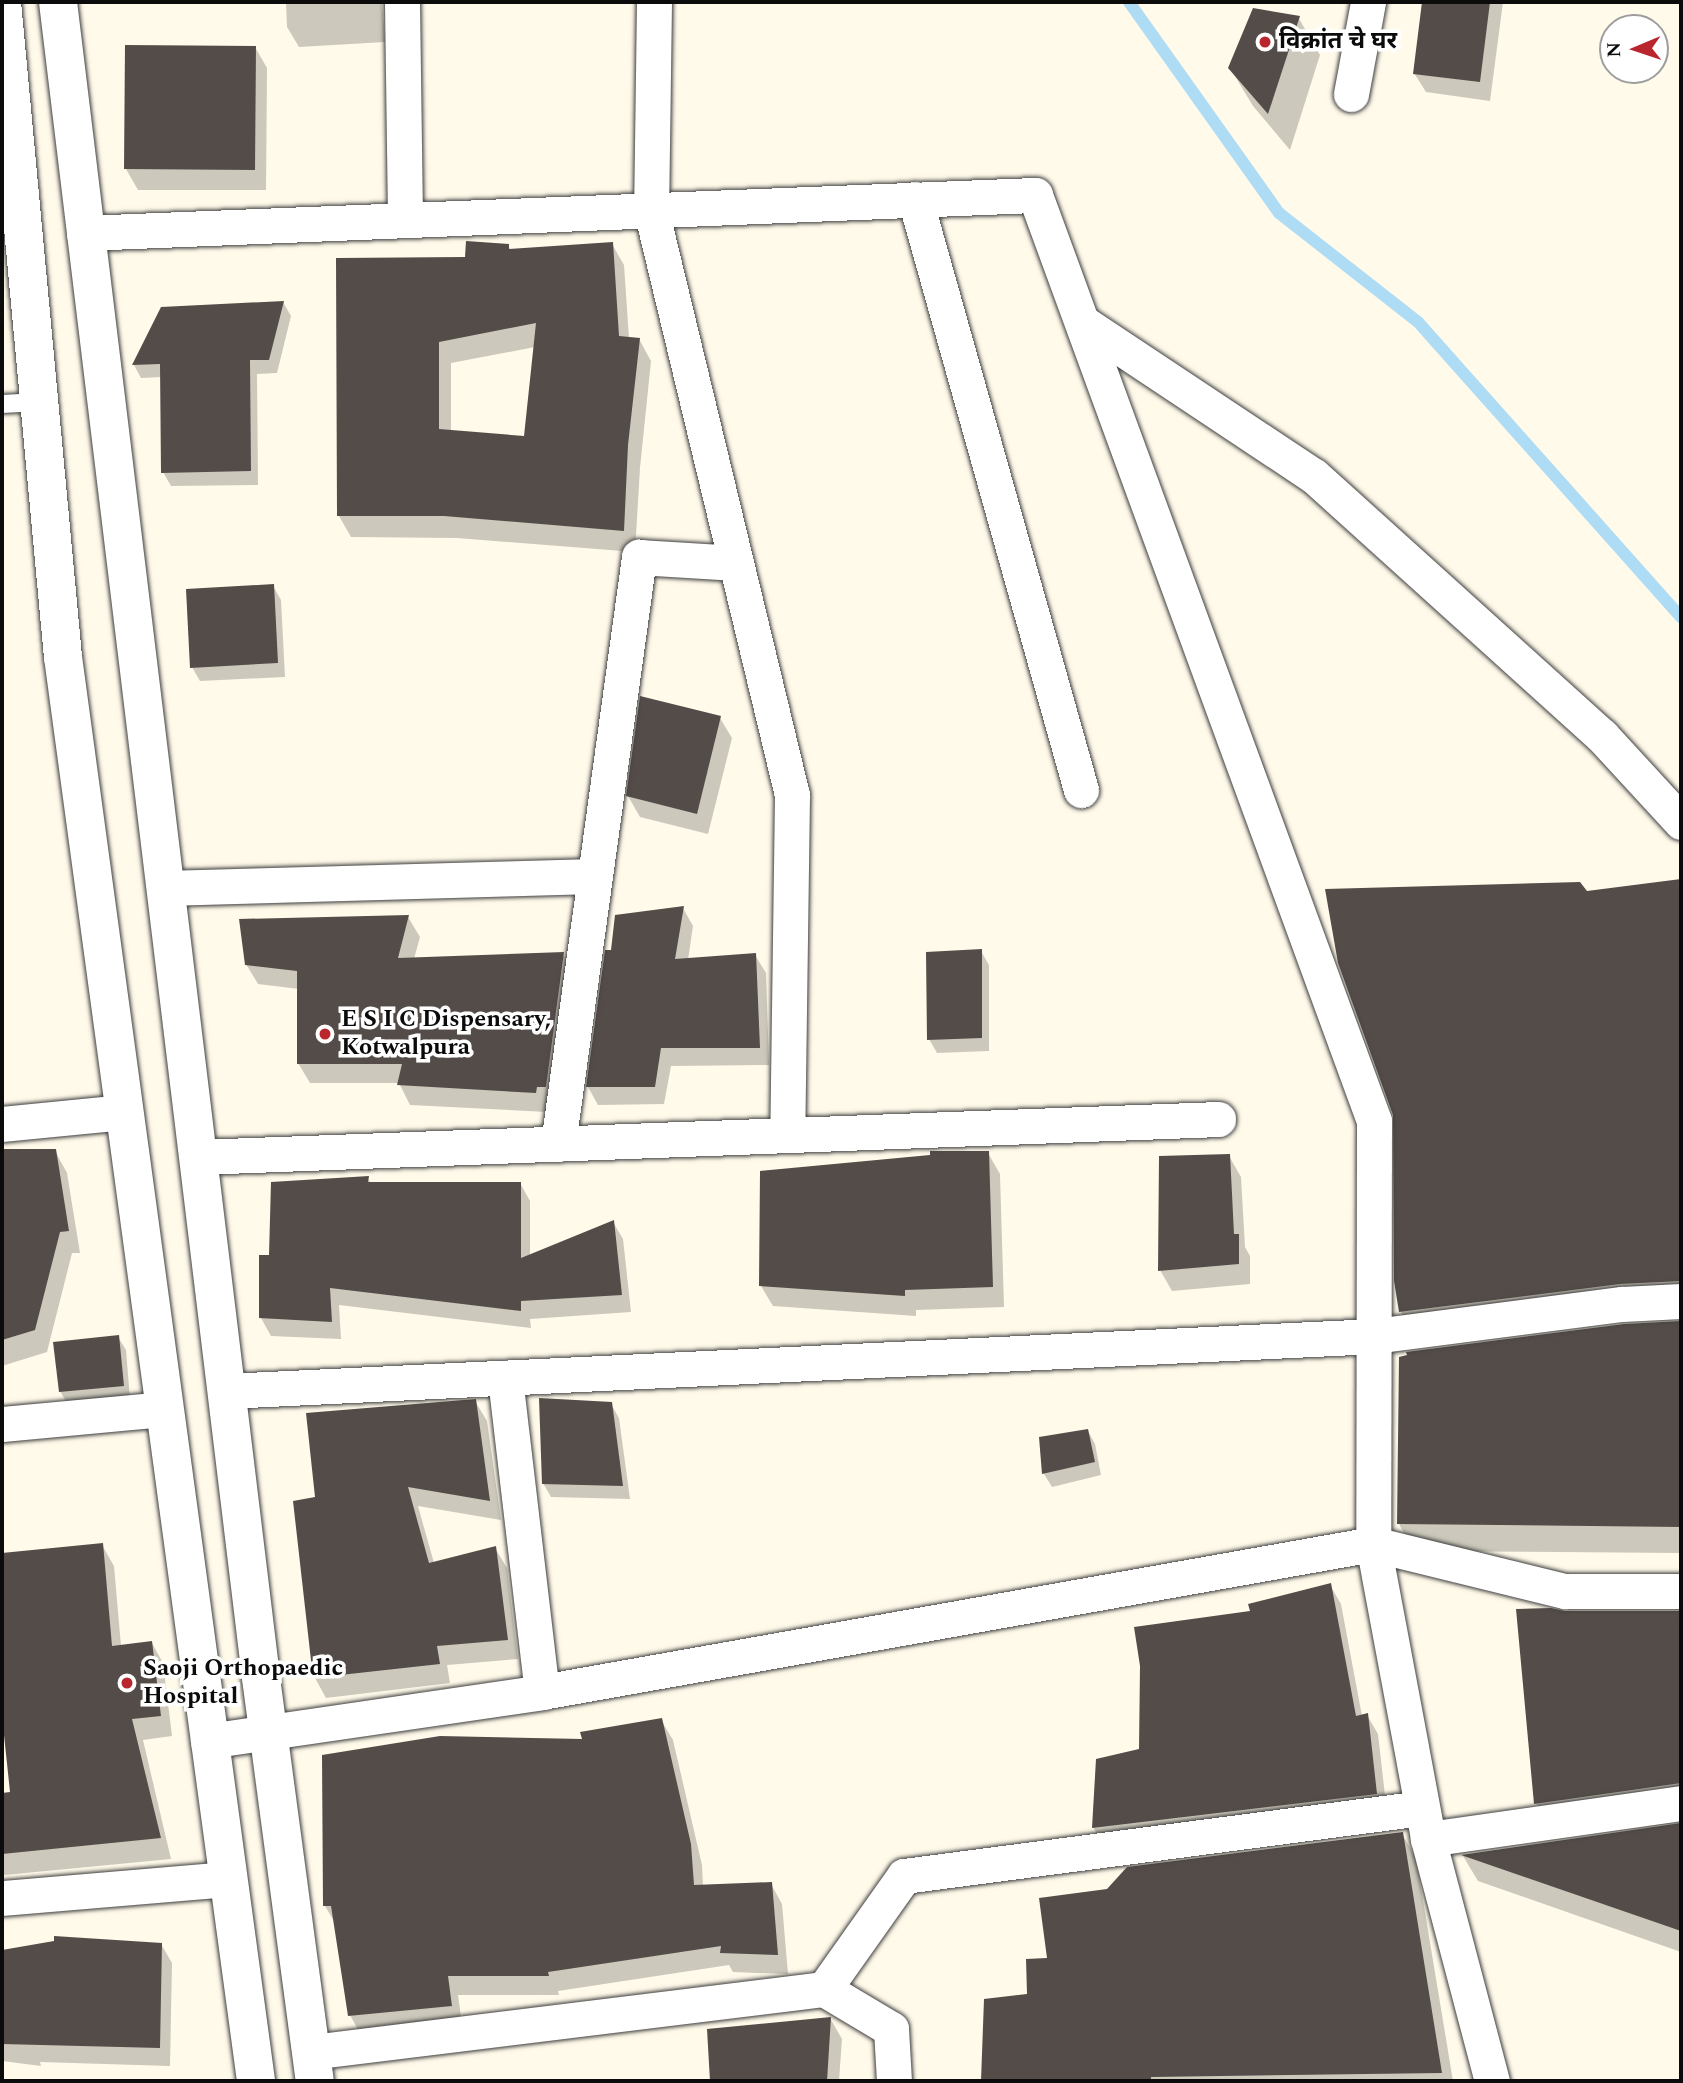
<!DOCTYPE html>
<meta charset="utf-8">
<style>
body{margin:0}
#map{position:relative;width:1683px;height:2083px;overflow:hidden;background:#fffaea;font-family:Spectral,"Noto Sans Devanagari",serif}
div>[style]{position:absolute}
.shadow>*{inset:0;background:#0003}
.stream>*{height:12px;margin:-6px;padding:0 6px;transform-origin:6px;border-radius:6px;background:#afdcf5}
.building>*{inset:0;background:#544c48}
.roads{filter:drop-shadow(0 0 2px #3e3e3e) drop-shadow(0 0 2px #3e3e3e)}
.service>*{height:18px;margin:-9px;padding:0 9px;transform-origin:9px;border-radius:9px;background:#fff}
.minor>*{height:35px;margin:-17.5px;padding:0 17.5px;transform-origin:17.5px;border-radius:17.5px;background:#fff}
.tertiary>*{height:38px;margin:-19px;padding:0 19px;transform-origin:19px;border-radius:19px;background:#fff}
.dots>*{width:19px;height:19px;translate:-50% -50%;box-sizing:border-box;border:4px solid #fff;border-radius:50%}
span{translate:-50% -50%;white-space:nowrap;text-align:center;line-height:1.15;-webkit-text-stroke:7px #fff;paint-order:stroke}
.poi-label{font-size:24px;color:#0b0b0b;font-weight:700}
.left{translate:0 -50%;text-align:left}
.frame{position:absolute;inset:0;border:4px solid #0b0b0b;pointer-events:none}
.north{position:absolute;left:1599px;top:14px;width:70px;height:70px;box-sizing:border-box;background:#fff;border:2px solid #9d9d9d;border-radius:50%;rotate:268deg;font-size:19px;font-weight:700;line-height:28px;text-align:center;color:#0b0b0b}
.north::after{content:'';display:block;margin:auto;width:24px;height:32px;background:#b9262e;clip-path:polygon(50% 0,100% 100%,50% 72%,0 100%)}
</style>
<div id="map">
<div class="shadow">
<i style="clip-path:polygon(286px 2px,382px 2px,385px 42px,299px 47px,287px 27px)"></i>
<i style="clip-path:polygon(1423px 2px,1503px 2px,1490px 101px,1426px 92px,1414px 73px)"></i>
<i style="clip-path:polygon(1298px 17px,1320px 55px,1290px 150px,1253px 106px,1230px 68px)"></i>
<i style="clip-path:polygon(255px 47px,267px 68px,266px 190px,138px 190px,126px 169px)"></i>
<i style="clip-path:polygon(evenodd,612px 244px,624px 265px,629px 338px,639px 339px,651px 361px,640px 468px,635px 552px,457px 538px,351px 537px,339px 516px,467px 259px,508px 245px,511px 251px,612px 244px,535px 347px,526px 438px,451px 432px,451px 363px,535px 347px)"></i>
<i style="clip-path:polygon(283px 302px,291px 316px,277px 373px,257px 374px,258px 485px,171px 486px,163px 472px,162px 377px,141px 378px,134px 365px)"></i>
<i style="clip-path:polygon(273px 586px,281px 600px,285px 677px,200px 681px,192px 667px)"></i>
<i style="clip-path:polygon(720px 718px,732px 738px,708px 834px,640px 817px,628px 796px)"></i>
<i style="clip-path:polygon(1681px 881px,1681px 1308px,1416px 1339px,1401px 1312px,1396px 1280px,1586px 893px)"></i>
<i style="clip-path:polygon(683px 908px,693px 926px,688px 960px,755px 955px,766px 973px,769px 1065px,671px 1066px,664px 1104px,598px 1105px,588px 1087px,612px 952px)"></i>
<i style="clip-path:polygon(408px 917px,420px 937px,414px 959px,563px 954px,575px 973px,547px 1112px,410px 1105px,399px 1083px,310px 1083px,298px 1063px,299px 989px,258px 984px,246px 964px)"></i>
<i style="clip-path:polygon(981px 951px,989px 965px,989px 1051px,937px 1053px,929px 1039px)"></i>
<i style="clip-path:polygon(2px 1151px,55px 1151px,67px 1173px,80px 1253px,72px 1253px,47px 1352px,2px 1366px)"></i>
<i style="clip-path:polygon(988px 1153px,1000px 1174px,1004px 1307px,916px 1310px,916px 1316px,773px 1306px,761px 1286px)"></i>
<i style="clip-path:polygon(1229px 1156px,1241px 1177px,1245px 1247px,1250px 1256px,1250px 1284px,1172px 1291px,1160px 1270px)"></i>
<i style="clip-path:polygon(368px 1178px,371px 1184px,520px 1183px,530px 1201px,530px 1256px,613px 1222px,623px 1239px,631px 1312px,530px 1319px,531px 1328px,339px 1305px,341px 1339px,271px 1336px,261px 1318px,270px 1256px)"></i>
<i style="clip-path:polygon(1681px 1323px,1681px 1553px,1414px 1551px,1399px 1524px,1624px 1326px)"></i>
<i style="clip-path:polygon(118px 1337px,126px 1350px,130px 1399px,68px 1405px,60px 1391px)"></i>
<i style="clip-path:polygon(475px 1401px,487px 1421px,501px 1520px,418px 1506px,434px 1563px,495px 1548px,507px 1568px,518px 1659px,447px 1665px,450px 1683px,326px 1698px,315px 1678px,317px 1498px)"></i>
<i style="clip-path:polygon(611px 1404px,619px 1418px,630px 1499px,551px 1497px,543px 1483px)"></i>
<i style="clip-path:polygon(1088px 1431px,1095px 1444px,1101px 1475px,1052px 1487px,1044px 1474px,1041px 1438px)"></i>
<i style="clip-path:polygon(102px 1545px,114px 1566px,121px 1646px,152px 1643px,163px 1663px,172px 1736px,143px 1740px,171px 1859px,4px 1875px,2px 1870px,2px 1795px,12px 1793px,2px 1700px,2px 1555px)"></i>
<i style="clip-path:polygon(1330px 1585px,1341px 1604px,1362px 1716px,1367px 1715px,1378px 1734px,1387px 1813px,1104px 1846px,1093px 1827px,1141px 1750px)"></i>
<i style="clip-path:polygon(1518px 1611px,1681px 1613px,1681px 1811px,1552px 1830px,1536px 1803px)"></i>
<i style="clip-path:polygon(661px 1720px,673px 1740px,702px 1865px,703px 1886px,771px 1884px,782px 1904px,788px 1974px,733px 1972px,729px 1965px,558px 1991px,559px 1995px,458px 1995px,462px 2025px,361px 2035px,350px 2015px,335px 1923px,325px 1906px,585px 1741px)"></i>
<i style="clip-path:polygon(1681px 1825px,1681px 1952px,1478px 1881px,1463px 1856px)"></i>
<i style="clip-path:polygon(1402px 1834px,1416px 1858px,1453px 2081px,983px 2081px,986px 2001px,1029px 1996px,1049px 1960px,1108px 1890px)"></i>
<i style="clip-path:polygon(56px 1943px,161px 1944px,172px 1963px,170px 2066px,40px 2062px,41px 2066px,2px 2061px,2px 1951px)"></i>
<i style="clip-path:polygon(830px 2018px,842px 2039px,839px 2081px,712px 2081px,708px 2030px)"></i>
</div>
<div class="stream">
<i style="left:1129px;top:2px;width:259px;rotate:54.6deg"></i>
<i style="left:1279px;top:213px;width:177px;rotate:38.1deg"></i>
<i style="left:1418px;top:322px;width:395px;rotate:48.3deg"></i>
</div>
<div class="building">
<i style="clip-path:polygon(1422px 2px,1490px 2px,1480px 82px,1413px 74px)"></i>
<i style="clip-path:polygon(1253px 8px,1300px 16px,1268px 114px,1228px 68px)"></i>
<i style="clip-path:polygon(125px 45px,256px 46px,255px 170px,124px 169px)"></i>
<i style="clip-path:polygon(evenodd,466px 241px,509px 244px,509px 249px,613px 242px,619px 336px,640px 338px,628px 445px,624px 531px,444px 516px,337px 516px,336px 258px,465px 257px,466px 241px,536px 323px,524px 436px,439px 429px,439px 342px,536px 323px)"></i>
<i style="clip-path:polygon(284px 301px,269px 360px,250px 360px,251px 471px,161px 473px,160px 364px,132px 365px,161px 307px)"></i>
<i style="clip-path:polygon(274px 584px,278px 663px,190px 668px,186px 589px)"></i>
<i style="clip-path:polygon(640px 696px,721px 716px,697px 814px,626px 796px)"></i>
<i style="clip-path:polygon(1681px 879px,1681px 1281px,1620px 1284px,1399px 1312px,1394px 1281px,1393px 1115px,1338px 963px,1325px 889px,1580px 882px,1587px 891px)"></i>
<i style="clip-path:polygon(684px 906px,675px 959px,756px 953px,760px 1048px,661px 1048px,655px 1087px,586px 1087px,605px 950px,611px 950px,615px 915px)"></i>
<i style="clip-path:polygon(409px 915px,398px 958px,564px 952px,546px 1087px,537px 1087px,536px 1093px,397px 1085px,402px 1064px,297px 1064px,297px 971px,245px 965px,239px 919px)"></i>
<i style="clip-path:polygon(982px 949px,982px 1038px,927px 1040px,926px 952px)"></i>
<i style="clip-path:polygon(2px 1149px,56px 1149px,69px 1231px,60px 1232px,35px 1330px,2px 1340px)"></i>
<i style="clip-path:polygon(930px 1151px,989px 1151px,993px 1287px,905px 1290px,905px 1296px,759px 1286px,760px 1171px,930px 1155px)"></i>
<i style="clip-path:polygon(1230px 1154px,1234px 1234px,1239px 1234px,1239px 1264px,1158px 1271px,1159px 1156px)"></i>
<i style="clip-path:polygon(369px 1176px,368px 1182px,521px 1182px,521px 1258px,614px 1220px,622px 1295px,521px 1301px,521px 1311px,330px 1288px,332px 1322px,259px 1318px,259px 1255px,269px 1255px,271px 1182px)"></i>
<i style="clip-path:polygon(1681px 1321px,1681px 1527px,1397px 1524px,1399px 1357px,1407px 1355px,1406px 1352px,1624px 1324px)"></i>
<i style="clip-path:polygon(119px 1335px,124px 1386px,59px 1392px,53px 1342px)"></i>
<i style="clip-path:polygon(539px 1398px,612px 1402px,623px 1486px,542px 1484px)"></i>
<i style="clip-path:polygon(476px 1399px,490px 1501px,408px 1487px,429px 1563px,496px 1546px,508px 1640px,437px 1646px,440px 1664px,313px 1678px,293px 1501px,315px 1497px,306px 1413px)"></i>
<i style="clip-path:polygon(1088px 1429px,1095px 1462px,1042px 1474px,1039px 1437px)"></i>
<i style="clip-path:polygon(103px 1543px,112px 1646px,152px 1641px,161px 1716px,132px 1719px,161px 1838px,2px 1854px,2px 1793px,10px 1792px,2px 1716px,2px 1553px)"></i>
<i style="clip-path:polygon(1331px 1583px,1356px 1716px,1368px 1713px,1377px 1794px,1092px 1828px,1096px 1759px,1139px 1749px,1140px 1666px,1134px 1627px,1250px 1611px,1248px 1604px)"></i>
<i style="clip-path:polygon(1551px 1608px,1565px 1611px,1681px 1611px,1681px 1783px,1534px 1804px,1516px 1609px)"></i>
<i style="clip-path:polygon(662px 1718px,691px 1844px,694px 1885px,772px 1882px,778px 1955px,720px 1953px,721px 1946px,548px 1972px,549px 1976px,448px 1976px,452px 2006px,348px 2016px,331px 1906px,323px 1906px,322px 1755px,440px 1736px,582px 1739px,580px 1732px)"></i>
<i style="clip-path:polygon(1681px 1823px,1681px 1931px,1461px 1855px)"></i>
<i style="clip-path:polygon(1403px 1832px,1442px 2073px,1151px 2077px,1151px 2081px,981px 2081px,984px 1999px,1027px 1994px,1026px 1959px,1047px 1958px,1039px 1898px,1107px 1889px,1127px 1867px)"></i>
<i style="clip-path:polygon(54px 1936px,162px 1943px,160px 2048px,2px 2044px,2px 1950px,54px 1941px)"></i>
<i style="clip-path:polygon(831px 2017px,827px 2081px,710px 2081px,707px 2029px)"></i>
</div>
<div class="roads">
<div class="service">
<i style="left:2px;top:404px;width:37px;rotate:-3deg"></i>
</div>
<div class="minor">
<i style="left:402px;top:2px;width:218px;rotate:89.2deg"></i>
<i style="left:654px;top:2px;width:208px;rotate:90.8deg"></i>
<i style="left:651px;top:210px;width:602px;rotate:76.45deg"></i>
<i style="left:792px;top:795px;width:340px;rotate:90.8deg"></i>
<i style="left:1351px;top:94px;width:94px;rotate:-79.5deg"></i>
<i style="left:915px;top:199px;width:614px;rotate:74.31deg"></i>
<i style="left:84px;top:233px;width:952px;rotate:-2.29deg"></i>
<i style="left:1035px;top:195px;width:986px;rotate:69.89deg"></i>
<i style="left:1374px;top:1121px;width:423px;rotate:90.1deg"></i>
<i style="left:1373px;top:1544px;width:300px;rotate:79.4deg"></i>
<i style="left:1428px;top:1839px;width:250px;rotate:75.2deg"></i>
<i style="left:1082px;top:322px;width:278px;rotate:33.6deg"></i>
<i style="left:1314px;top:476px;width:388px;rotate:42.1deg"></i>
<i style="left:1602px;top:736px;width:117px;rotate:47.4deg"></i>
<i style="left:164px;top:888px;width:431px;rotate:-1.6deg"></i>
<i style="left:2px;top:1124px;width:123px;rotate:-5.6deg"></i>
<i style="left:558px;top:1144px;width:593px;rotate:-82.14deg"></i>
<i style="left:639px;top:557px;width:97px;rotate:3.5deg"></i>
<i style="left:198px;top:1157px;width:1021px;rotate:-2.13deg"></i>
<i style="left:505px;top:1378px;width:316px;rotate:83.3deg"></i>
<i style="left:226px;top:1391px;width:1149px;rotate:-2.74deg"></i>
<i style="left:1374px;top:1336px;width:250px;rotate:-7.4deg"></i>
<i style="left:1622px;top:1304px;width:59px;rotate:-2.9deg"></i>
<i style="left:2px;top:1424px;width:163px;rotate:-5.3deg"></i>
<i style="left:208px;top:1741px;width:338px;rotate:-8.3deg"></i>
<i style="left:542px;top:1692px;width:844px;rotate:-10.1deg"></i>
<i style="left:1373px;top:1544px;width:198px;rotate:13.8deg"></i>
<i style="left:1565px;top:1591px;width:116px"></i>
<i style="left:1428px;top:1839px;width:256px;rotate:-8.1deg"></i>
<i style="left:2px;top:1898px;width:227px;rotate:-4.8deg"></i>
<i style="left:824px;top:1989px;width:138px;rotate:-54.7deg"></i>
<i style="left:904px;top:1876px;width:522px;rotate:-7.48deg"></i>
<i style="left:311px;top:2052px;width:517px;rotate:-7deg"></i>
<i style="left:824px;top:1989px;width:78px;rotate:30.8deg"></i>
<i style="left:891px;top:2029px;width:52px;rotate:86.7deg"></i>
</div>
<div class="tertiary">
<i style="left:2px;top:2px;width:658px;rotate:84.68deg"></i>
<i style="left:63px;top:657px;width:1437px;rotate:82.28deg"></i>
<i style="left:58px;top:2px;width:1688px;rotate:83.09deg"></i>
<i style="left:261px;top:1678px;width:407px;rotate:82.4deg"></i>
</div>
</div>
<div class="dots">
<i style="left:1265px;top:42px;background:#b9262e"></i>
<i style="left:325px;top:1034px;background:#b9262e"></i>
<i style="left:127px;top:1683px;background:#b9262e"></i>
</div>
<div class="poi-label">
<span class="left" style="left:1279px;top:42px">विक्रांत चे घर</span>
<span class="left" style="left:341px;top:1034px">E S I C Dispensary,<br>Kotwalpura</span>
<span class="left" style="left:143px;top:1683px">Saoji Orthopaedic<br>Hospital</span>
</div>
<div class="frame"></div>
<div class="north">N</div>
</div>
